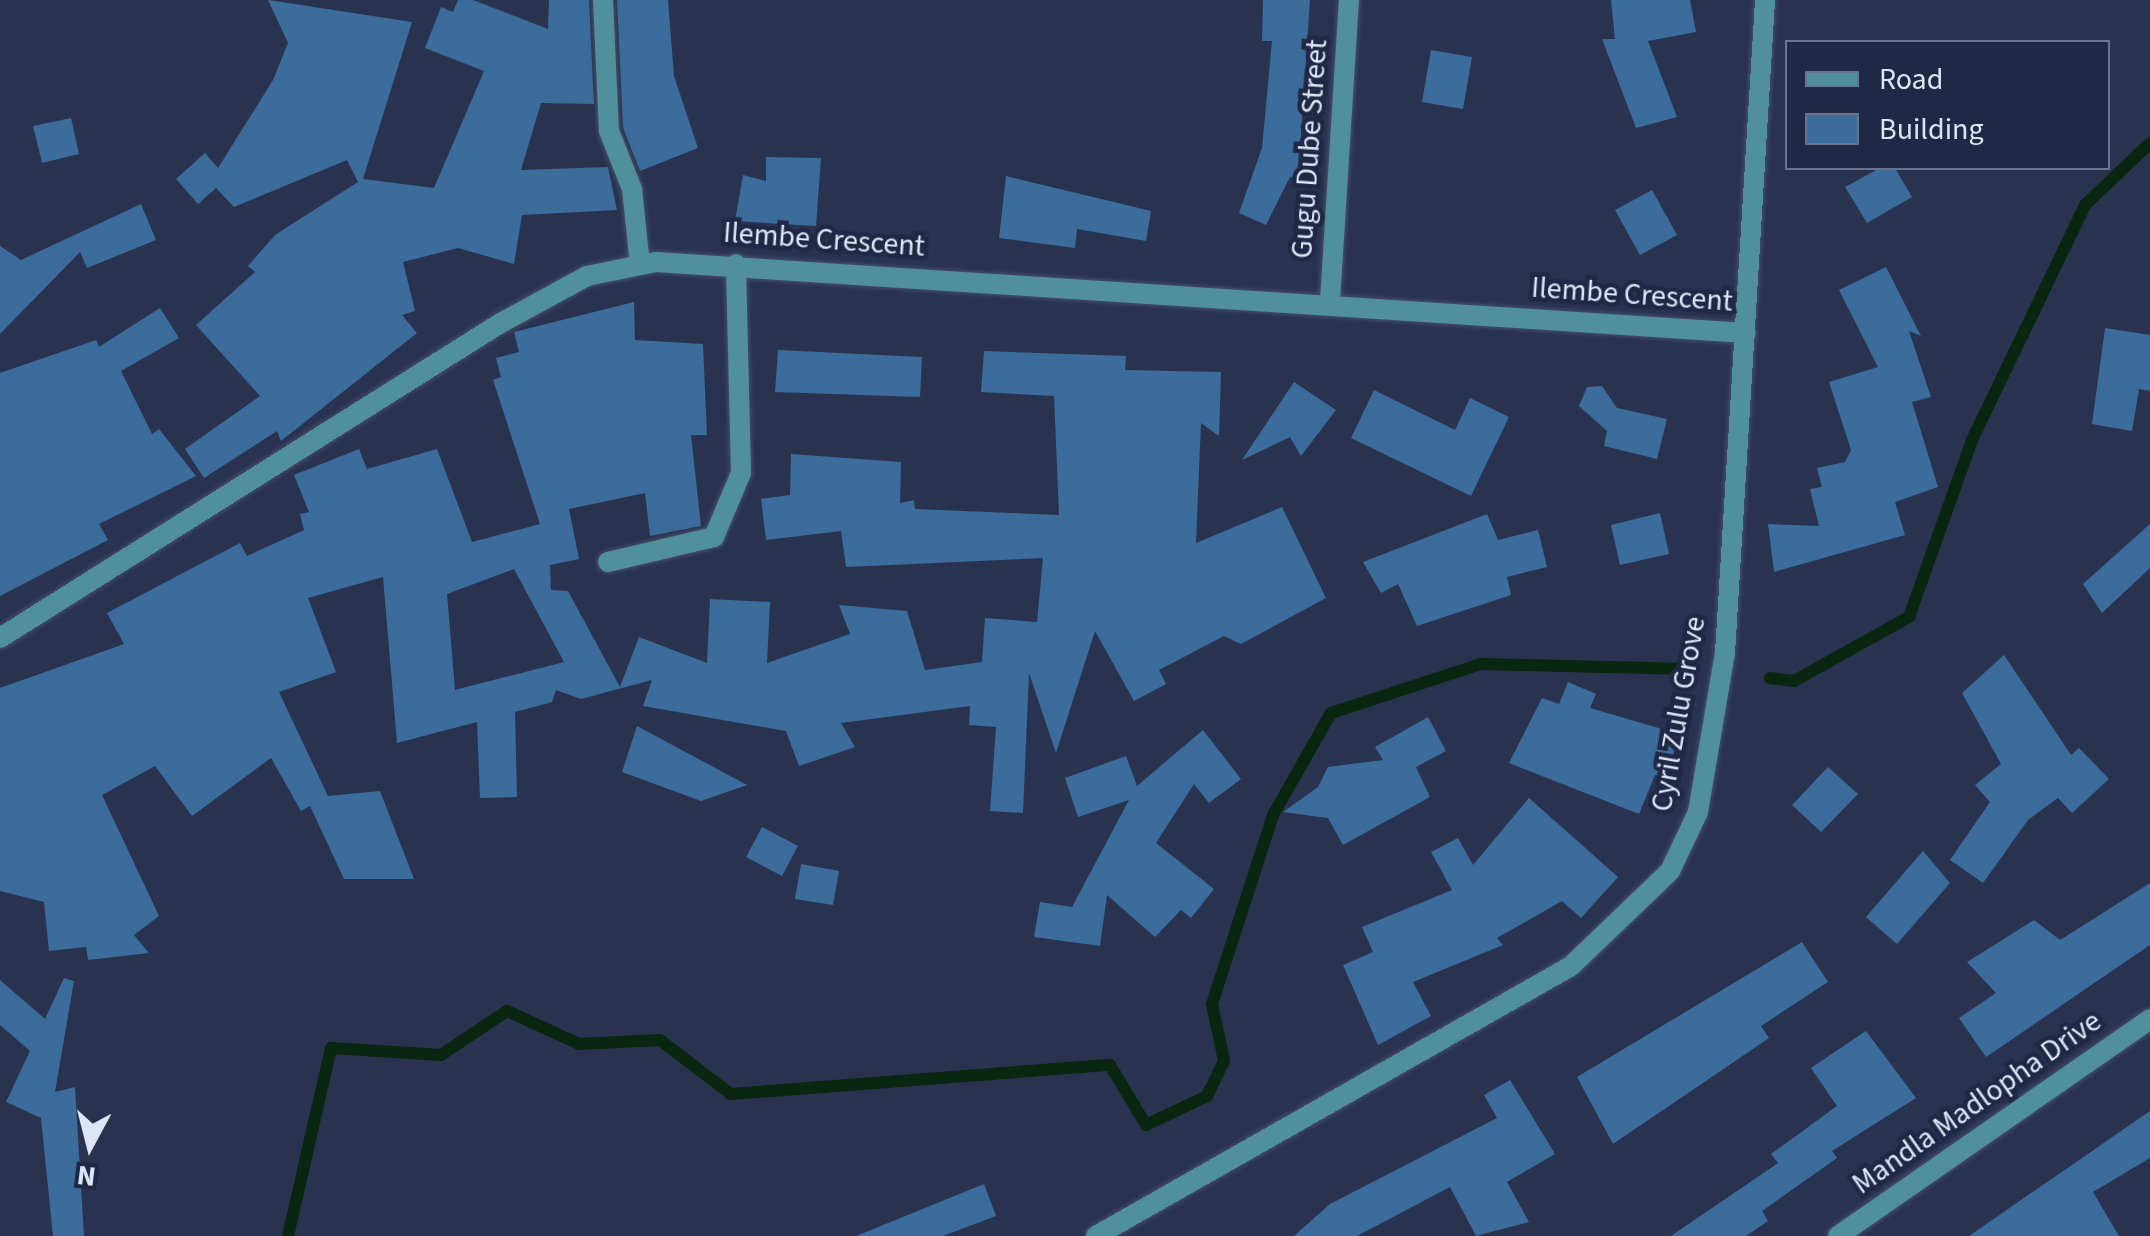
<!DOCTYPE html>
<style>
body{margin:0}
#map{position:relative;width:2150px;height:1236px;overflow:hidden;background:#29334f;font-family:"Source Sans 3",sans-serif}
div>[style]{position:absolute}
.stream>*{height:12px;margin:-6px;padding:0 6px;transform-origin:6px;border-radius:6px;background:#082610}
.building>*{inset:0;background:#3c6c9b}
.roads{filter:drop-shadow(0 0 2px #464f6a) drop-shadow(0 0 2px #464f6a)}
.minor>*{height:20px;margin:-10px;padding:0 10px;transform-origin:10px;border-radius:10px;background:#50909b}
span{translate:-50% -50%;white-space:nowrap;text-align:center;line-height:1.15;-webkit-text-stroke:9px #1f2844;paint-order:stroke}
.street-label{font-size:30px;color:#dee5f7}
.legend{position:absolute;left:1785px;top:40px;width:325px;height:130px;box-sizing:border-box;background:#1f2844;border:2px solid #6b748c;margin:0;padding:12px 18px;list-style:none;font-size:30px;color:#dee5f7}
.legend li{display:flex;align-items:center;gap:20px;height:50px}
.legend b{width:50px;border:2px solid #6b748c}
.north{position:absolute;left:40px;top:1096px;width:100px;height:100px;-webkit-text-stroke:8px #1f2844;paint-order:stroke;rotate:187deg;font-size:28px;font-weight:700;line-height:40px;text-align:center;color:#dee5f7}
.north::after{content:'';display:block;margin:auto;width:35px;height:45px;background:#dee5f7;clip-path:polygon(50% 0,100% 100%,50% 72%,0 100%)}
</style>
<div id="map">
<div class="stream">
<i style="left:1770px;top:678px;width:24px;rotate:7deg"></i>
<i style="left:1794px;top:681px;width:132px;rotate:-29.1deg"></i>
<i style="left:1909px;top:617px;width:188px;rotate:-70.4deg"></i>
<i style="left:1972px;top:440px;width:261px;rotate:-64.3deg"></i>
<i style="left:2085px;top:205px;width:90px;rotate:-43.6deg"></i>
<i style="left:288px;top:1236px;width:193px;rotate:-77.1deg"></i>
<i style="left:331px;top:1048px;width:110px;rotate:3.6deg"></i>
<i style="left:441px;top:1055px;width:79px;rotate:-33.7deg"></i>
<i style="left:507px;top:1011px;width:79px;rotate:24.6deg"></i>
<i style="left:579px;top:1044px;width:81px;rotate:-2.8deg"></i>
<i style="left:660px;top:1040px;width:89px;rotate:37.3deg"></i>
<i style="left:731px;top:1094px;width:380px;rotate:-4.4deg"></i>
<i style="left:1110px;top:1065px;width:70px;rotate:59deg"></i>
<i style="left:1146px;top:1125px;width:68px;rotate:-25.4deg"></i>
<i style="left:1207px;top:1096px;width:39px;rotate:-64deg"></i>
<i style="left:1224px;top:1061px;width:58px;rotate:-101.9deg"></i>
<i style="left:1212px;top:1004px;width:199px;rotate:-72.1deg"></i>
<i style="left:1273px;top:815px;width:117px;rotate:-60.4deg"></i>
<i style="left:1331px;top:713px;width:158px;rotate:-18.1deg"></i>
<i style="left:1481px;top:664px;width:209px;rotate:1.4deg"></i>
</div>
<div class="building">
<i style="clip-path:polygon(268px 0,412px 22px,363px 179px,434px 188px,484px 71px,425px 48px,441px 7px,453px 12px,458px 0,473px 0,548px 29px,549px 0,589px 0,594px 104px,541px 103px,521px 170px,608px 167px,617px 210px,522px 215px,514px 264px,458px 248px,403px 262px,415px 311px,402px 315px,417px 333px,281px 441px,277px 431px,204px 478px,185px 449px,260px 396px,196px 325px,255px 272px,248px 266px,275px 235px,358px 182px,347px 160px,234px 207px,216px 188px,198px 204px,176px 179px,205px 153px,218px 168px,273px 80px,288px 43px)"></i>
<i style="clip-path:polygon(617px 0,668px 0,674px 76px,698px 148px,640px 171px,623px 128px)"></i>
<i style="clip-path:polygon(1263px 0,1310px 0,1298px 178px,1290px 177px,1266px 225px,1239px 213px,1262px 148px,1272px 41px,1262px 41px)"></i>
<i style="clip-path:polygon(1611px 0,1690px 0,1696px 32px,1648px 41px,1677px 117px,1636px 128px,1602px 39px,1615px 39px)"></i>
<i style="clip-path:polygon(1431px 50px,1472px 57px,1463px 109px,1422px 102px)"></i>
<i style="clip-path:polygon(71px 118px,79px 154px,42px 163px,33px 126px)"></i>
<i style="clip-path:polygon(766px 157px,821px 158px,816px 226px,735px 221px,743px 175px,766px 181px)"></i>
<i style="clip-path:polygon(1880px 168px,1895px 168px,1912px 197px,1867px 223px,1845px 187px)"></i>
<i style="clip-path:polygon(1006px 176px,1151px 211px,1146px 241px,1077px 229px,1075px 248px,999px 238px)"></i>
<i style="clip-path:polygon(1652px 190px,1677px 235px,1640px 255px,1615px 210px)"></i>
<i style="clip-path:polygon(141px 204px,156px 240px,87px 268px,80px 252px,0 334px,0 246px,21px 260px)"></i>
<i style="clip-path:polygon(1886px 267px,1921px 336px,1909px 331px,1931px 397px,1912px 402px,1938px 487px,1895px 502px,1905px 535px,1774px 572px,1768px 524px,1819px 526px,1810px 489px,1822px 487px,1817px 468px,1845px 462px,1851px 450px,1829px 382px,1878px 367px,1839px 290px)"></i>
<i style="clip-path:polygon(evenodd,634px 302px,635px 340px,703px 344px,707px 435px,691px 435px,701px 526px,650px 536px,645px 493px,569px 509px,579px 559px,550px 565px,551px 590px,568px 591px,620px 687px,639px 637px,707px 663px,710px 599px,770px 602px,767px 663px,850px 634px,839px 605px,907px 611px,925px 670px,982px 662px,985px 618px,1037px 622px,1043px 558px,846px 567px,841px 531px,766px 540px,761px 499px,790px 495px,791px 454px,901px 462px,900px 503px,914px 500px,915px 509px,1059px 515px,1054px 396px,981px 392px,984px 351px,1126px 356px,1125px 370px,1221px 372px,1219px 436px,1201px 423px,1196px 543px,1282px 507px,1326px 598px,1241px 644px,1224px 636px,1159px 670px,1166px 684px,1134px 701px,1095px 631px,1056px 753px,1029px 673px,1023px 813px,990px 811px,996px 727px,969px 725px,970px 706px,841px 723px,855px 747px,799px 766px,786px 731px,643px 706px,652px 680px,581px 699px,556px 690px,552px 702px,515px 712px,517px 797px,480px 798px,477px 722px,397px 743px,383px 577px,308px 598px,336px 672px,279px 692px,328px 796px,380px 791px,414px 879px,344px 879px,310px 806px,301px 811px,271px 758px,192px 816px,155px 766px,102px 795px,159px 916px,134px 935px,149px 953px,88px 960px,86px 947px,49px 951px,44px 902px,0 891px,0 688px,124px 644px,107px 613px,240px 543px,247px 556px,304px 530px,300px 514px,309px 512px,294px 475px,359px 449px,367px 469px,437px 449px,472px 542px,540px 524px,493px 380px,501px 377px,496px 358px,519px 352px,514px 332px,634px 302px,514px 569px,564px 662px,455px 690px,447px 594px,514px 569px)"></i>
<i style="clip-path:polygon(160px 308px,179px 338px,121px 371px,152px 434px,159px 429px,196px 476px,99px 524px,108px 540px,0 596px,0 373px,96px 340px,99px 347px)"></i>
<i style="clip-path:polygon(2105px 328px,2150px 335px,2150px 391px,2139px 389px,2132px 431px,2092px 424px)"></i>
<i style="clip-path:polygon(778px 350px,922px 357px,920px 397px,775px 392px)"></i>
<i style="clip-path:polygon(1294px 382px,1336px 410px,1301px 456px,1290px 437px,1242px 460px)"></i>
<i style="clip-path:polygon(1602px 386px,1617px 408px,1667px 419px,1657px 459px,1604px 446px,1607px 431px,1579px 406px,1587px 387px)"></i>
<i style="clip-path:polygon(1374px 390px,1455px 430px,1470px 398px,1509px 417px,1471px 496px,1351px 438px)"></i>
<i style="clip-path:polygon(1660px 513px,1669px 554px,1620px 565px,1611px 525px)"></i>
<i style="clip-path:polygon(1487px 514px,1498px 540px,1538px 530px,1547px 567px,1507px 577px,1511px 595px,1417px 626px,1398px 584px,1381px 593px,1363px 562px)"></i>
<i style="clip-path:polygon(2150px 524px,2150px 568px,2102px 613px,2083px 584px)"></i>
<i style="clip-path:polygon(2004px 655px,2071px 755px,2079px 748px,2109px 779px,2072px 813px,2058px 798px,2028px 820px,1983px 883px,1950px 860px,1990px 802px,1975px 785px,2001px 764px,1962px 693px)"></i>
<i style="clip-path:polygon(1568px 682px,1596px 694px,1590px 708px,1679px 734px,1667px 778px,1655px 775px,1639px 814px,1509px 763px,1542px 698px,1559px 704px)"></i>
<i style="clip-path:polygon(1428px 717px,1446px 751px,1416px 767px,1430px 797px,1343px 845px,1328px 818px,1283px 812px,1318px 787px,1328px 767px,1383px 760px,1375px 747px)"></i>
<i style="clip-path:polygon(637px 726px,747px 785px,701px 801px,622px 772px)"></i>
<i style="clip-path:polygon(1203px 730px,1241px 779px,1209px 803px,1194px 784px,1156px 843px,1214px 889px,1191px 918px,1181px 910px,1155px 937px,1107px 895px,1100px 946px,1034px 937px,1040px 902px,1072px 907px,1129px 800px,1078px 817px,1065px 778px,1126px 756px,1137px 786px)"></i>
<i style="clip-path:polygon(1828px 767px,1858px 794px,1821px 832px,1792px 805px)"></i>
<i style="clip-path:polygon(1529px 798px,1618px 877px,1581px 918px,1562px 901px,1497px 938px,1503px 945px,1413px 982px,1431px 1016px,1378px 1045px,1343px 965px,1373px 952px,1362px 927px,1452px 890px,1431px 852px,1458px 838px,1473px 865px)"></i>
<i style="clip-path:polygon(762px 827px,798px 846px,782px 876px,746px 857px)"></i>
<i style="clip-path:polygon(1923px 851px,1950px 883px,1897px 944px,1866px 917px)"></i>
<i style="clip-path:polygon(801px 864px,839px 871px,833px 905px,795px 899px)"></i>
<i style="clip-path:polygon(2150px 883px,2150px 945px,1986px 1057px,1959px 1018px,1996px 993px,1967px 962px,2034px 920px,2060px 940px)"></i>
<i style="clip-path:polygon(1802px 942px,1828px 982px,1761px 1026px,1769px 1038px,1613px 1144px,1577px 1077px)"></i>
<i style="clip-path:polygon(64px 978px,74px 981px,55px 1092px,75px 1087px,84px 1236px,53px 1236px,41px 1118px,6px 1102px,30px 1051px,0 1025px,0 980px,45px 1019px)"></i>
<i style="clip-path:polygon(1866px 1031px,1916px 1098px,1832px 1151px,1837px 1158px,1762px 1211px,1768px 1221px,1746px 1236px,1671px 1236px,1778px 1163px,1771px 1154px,1837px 1106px,1811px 1068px)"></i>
<i style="clip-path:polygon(1510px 1080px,1555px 1154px,1507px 1182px,1529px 1222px,1476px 1236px,1450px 1187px,1357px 1236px,1294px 1236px,1330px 1204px,1497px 1118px,1484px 1095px)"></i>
<i style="clip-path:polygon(2150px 1111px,2150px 1158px,2093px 1192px,2119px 1236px,1969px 1236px)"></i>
<i style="clip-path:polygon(984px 1184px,996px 1216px,943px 1236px,856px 1236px)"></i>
</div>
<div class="roads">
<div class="minor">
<i style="left:603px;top:0;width:131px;rotate:87.4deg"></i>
<i style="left:609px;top:131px;width:62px;rotate:68.4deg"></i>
<i style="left:632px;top:189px;width:76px;rotate:84deg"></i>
<i style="left:1330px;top:301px;width:302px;rotate:-86.4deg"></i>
<i style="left:608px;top:562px;width:109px;rotate:-13.3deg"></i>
<i style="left:714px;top:537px;width:69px;rotate:-67.1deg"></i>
<i style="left:741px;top:473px;width:209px;rotate:-91.4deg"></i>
<i style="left:0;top:638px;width:590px;rotate:-32.18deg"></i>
<i style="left:499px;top:324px;width:100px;rotate:-28.6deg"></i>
<i style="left:587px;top:276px;width:70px;rotate:-11.5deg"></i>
<i style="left:656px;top:262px;width:1092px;rotate:3.73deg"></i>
<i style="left:1096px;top:1236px;width:546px;rotate:-29.61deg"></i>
<i style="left:1571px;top:966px;width:137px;rotate:-43.8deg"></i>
<i style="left:1670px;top:871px;width:65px;rotate:-64.6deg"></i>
<i style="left:1698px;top:812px;width:161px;rotate:-80.4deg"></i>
<i style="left:1725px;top:653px;width:654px;rotate:-86.49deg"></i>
<i style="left:1838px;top:1236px;width:380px;rotate:-34.8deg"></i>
</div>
</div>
<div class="street-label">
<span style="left:1310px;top:149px;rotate:-86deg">Gugu Dube Street</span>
<span style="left:824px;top:240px;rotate:4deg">Ilembe Crescent</span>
<span style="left:1632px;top:295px;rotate:4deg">Ilembe Crescent</span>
<span style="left:1679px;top:714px;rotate:-80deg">Cyril Zulu Grove</span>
<span style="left:1977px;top:1103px;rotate:-35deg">Mandla Madlopha Drive</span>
</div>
<ul class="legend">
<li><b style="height:12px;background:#50909b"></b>Road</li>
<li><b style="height:28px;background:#3c6c9b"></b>Building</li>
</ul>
<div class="north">N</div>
</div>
